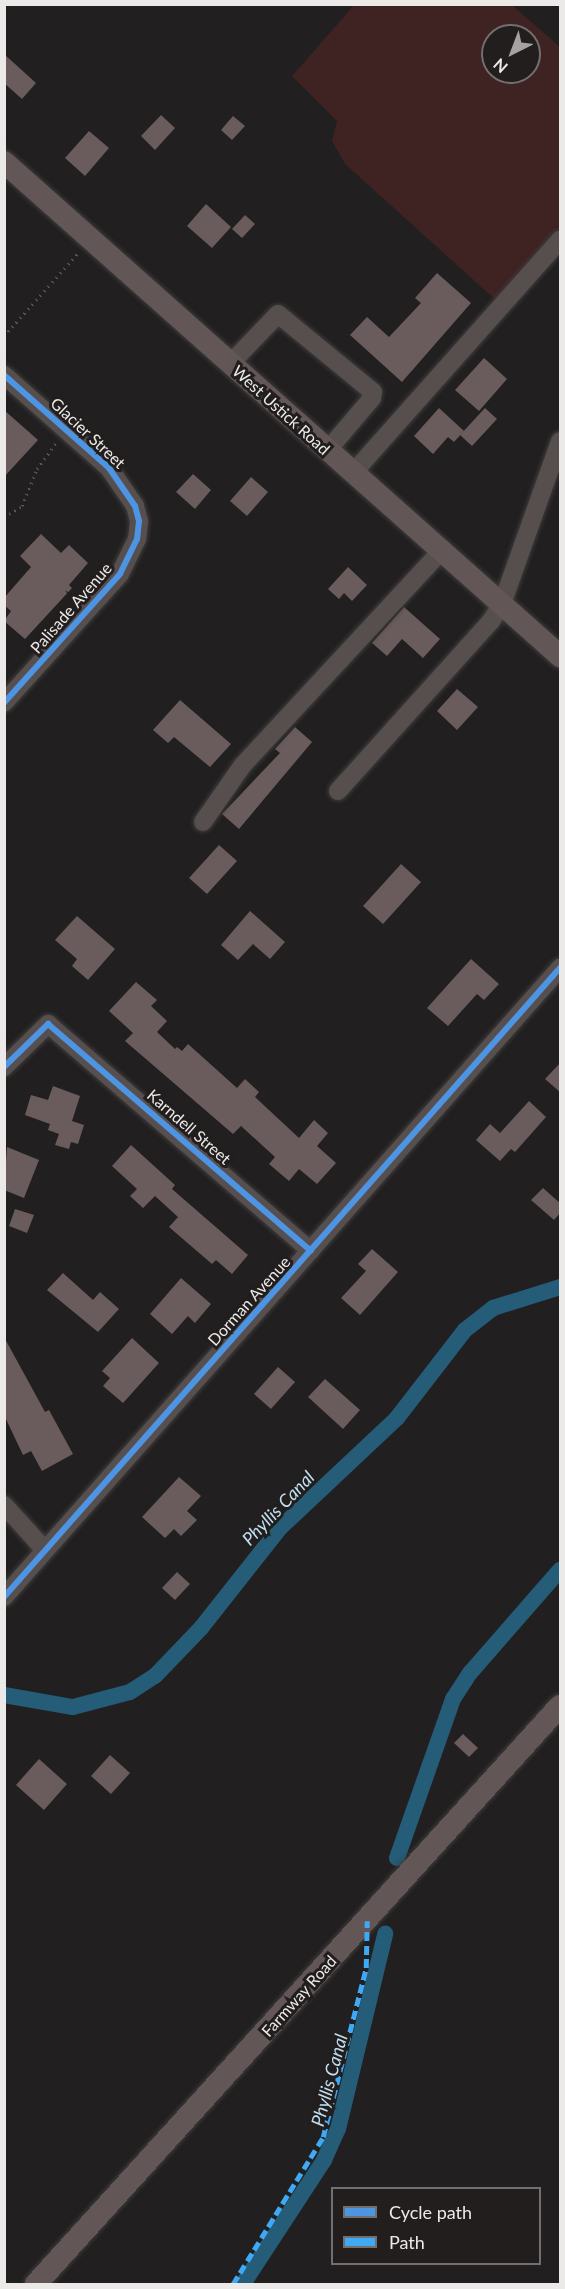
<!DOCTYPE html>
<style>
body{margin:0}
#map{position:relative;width:565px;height:2289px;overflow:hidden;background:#211f1f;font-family:Lato,sans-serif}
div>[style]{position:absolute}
.green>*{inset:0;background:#3f2222}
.canal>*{height:16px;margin:-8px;padding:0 8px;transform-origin:8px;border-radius:8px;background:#255c77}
.building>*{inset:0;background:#6a5c5c}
.path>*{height:3px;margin-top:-1.5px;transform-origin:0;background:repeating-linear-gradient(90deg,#575353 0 1.5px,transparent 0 6px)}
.roads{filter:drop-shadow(0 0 2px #3d3b3b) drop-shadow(0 0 2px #3d3b3b)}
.minor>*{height:18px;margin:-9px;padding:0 9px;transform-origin:9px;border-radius:9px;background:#574e4e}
.major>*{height:22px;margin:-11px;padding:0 11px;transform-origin:11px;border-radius:11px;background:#625657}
.quiet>*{height:4.5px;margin-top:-2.25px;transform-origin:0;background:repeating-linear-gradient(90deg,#3fa9f5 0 9px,transparent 0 13.5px)}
.cycleway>*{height:6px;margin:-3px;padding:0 3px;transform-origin:3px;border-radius:3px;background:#4d94e3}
span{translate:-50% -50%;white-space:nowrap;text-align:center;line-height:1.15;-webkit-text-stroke:6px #221e1e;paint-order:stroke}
.street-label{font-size:16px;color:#ece9e9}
.water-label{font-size:18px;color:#bfe0f3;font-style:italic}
.frame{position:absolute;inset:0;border:6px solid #ece9e9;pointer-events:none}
.legend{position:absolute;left:331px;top:2187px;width:210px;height:78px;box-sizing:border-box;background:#221e1e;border:2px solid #736f6f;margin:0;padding:8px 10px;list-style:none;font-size:18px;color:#ece9e9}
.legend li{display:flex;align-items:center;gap:12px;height:30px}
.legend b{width:30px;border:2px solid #736f6f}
.north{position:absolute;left:481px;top:24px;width:60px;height:60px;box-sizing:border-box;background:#221e1e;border:2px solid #736f6f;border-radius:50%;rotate:222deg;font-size:16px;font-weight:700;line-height:24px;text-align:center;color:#ece9e9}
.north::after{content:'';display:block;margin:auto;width:21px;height:27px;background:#a5a2a2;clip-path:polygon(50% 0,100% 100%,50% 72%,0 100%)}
</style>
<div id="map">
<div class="green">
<i style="clip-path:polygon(evenodd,354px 5px,512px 5px,560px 47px,560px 234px,499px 303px,345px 164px,332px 141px,337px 121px,292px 76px,354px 5px,493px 36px,529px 36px,529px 72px,493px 72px,493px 36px)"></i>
</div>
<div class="canal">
<i style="left:4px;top:1695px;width:70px;rotate:9.9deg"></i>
<i style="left:73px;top:1707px;width:59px;rotate:-14.7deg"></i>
<i style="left:130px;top:1692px;width:30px;rotate:-33deg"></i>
<i style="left:155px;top:1676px;width:66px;rotate:-46.2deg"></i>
<i style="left:201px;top:1628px;width:127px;rotate:-51.7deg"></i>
<i style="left:280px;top:1528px;width:161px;rotate:-43.2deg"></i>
<i style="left:397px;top:1418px;width:111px;rotate:-52.3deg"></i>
<i style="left:465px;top:1330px;width:36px;rotate:-38deg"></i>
<i style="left:493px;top:1308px;width:70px;rotate:-17.4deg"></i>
<i style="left:397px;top:1858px;width:169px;rotate:-70.6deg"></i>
<i style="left:453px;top:1699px;width:31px;rotate:-57deg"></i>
<i style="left:470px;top:1673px;width:137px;rotate:-48.9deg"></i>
<i style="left:243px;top:2284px;width:148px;rotate:-56.8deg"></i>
<i style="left:324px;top:2160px;width:34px;rotate:-66deg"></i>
<i style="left:338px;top:2129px;width:201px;rotate:-76.4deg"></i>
</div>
<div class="building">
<i style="clip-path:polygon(4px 54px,36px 83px,22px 99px,4px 83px)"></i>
<i style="clip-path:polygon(161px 115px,175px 128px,155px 150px,141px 136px)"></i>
<i style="clip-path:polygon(233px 116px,245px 126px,232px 140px,221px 130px)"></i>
<i style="clip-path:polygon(89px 131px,109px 148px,85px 176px,65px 158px)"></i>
<i style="clip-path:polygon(206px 204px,231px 227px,212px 248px,187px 226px)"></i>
<i style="clip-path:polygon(245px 215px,255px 224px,242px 238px,232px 229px)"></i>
<i style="clip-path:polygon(437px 273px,471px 303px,402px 382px,350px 335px,367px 317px,389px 337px,421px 303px,415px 298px)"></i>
<i style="clip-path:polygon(484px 358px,507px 379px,479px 411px,455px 390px)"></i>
<i style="clip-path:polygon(439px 408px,464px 431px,454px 442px,448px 437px,433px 454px,414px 436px)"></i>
<i style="clip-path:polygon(485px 408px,497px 419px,472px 446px,460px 435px)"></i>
<i style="clip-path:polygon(4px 410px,38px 440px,4px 477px)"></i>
<i style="clip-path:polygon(193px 474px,211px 490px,195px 509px,176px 492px)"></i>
<i style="clip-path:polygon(251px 477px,268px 492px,247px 516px,230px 501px)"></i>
<i style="clip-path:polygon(41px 534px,61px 553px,69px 545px,88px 563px,69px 585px,72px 588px,25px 639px,4px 621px,11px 611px,4px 605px,4px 598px,31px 567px,20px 556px)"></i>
<i style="clip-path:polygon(348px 567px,367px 585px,352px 601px,344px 593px,339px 599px,328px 589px)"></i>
<i style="clip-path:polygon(404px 607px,440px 639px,423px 658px,402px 639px,387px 656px,372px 643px)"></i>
<i style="clip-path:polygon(457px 689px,478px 707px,457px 730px,437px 711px)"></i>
<i style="clip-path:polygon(180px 700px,231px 744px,210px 767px,174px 737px,168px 743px,153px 730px)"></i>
<i style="clip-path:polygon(295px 727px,312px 742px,239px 829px,222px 814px,280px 753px,275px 749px)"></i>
<i style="clip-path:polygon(219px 845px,237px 861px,207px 894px,189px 878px)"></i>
<i style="clip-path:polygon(401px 864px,421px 882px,383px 924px,363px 906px)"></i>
<i style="clip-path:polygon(250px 911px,285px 942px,270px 959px,253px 944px,238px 960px,221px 945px)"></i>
<i style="clip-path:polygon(77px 916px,115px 949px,88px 980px,72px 966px,77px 959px,55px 940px)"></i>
<i style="clip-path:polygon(471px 959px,499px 984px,484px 1000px,477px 994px,448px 1026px,427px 1008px)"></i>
<i style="clip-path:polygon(136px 982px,157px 1000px,151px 1006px,167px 1021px,157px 1032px,175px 1049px,177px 1047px,182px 1051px,188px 1044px,237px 1088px,245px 1079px,259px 1092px,255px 1097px,299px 1138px,314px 1120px,328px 1133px,317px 1146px,336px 1163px,317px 1184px,299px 1169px,289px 1181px,269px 1164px,275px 1157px,241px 1126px,233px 1134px,125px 1041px,133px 1033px,109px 1011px)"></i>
<i style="clip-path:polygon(561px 1062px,561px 1093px,545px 1079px)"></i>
<i style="clip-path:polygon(53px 1086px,80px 1096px,72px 1121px,84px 1125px,78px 1144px,71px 1142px,69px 1149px,55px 1145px,59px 1134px,48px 1130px,50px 1124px,25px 1115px,31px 1095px,48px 1100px)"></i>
<i style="clip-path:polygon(529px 1101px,546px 1117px,515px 1152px,511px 1149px,500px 1161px,476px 1140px,490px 1124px,500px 1133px)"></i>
<i style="clip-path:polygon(131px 1145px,175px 1185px,172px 1189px,248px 1255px,232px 1274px,216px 1260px,212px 1264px,169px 1227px,178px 1217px,155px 1196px,143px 1208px,130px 1196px,137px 1189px,112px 1166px)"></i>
<i style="clip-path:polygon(7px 1147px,39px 1160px,24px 1198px,4px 1190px)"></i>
<i style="clip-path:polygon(543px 1188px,561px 1204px,561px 1212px,554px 1220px,531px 1200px)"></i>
<i style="clip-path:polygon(15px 1209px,34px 1215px,27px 1233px,9px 1226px)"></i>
<i style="clip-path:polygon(372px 1249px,398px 1272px,360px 1315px,341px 1298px,366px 1271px,358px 1264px)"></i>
<i style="clip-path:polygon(63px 1273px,93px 1300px,100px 1292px,119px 1309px,98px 1332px,47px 1290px)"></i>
<i style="clip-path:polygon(181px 1278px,211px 1304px,195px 1323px,188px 1316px,172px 1334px,150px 1314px)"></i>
<i style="clip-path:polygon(4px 1337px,45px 1412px,49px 1410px,73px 1454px,42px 1471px,31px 1451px,23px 1455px,4px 1415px)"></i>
<i style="clip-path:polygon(132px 1338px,159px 1363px,123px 1403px,103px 1386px,110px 1378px,102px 1371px)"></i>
<i style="clip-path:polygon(278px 1367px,295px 1382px,271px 1409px,254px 1394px)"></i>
<i style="clip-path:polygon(325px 1379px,360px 1410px,343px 1429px,308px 1397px)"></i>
<i style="clip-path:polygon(179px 1477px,201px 1496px,187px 1511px,197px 1520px,181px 1536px,174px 1529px,165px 1538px,142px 1517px)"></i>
<i style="clip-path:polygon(177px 1572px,190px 1584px,175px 1600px,162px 1588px)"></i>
<i style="clip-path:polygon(463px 1734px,478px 1748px,469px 1757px,454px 1743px)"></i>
<i style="clip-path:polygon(110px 1755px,130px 1773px,111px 1794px,91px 1776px)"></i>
<i style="clip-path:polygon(39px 1759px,67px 1784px,44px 1810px,16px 1785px)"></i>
</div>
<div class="path">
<i style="left:4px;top:336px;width:113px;rotate:-48.2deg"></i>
<i style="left:4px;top:517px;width:21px;rotate:-31deg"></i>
<i style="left:22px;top:506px;width:40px;rotate:-68deg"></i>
<i style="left:37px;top:469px;width:32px;rotate:-54deg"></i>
</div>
<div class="roads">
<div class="minor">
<i style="left:230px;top:364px;width:69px;rotate:-46.2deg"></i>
<i style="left:278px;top:314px;width:123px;rotate:39.4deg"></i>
<i style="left:373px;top:392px;width:6px;rotate:99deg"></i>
<i style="left:372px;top:398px;width:70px;rotate:130.3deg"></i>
<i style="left:4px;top:375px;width:140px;rotate:41.5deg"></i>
<i style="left:109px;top:468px;width:46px;rotate:55.6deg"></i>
<i style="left:135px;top:506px;width:16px;rotate:75deg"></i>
<i style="left:139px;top:521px;width:18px;rotate:96deg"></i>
<i style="left:137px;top:539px;width:39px;rotate:116deg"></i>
<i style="left:120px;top:574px;width:173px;rotate:132deg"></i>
<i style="left:353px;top:473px;width:312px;rotate:-48.4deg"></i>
<i style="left:338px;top:791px;width:229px;rotate:-48deg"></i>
<i style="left:491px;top:621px;width:20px;rotate:-57deg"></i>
<i style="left:502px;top:604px;width:173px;rotate:-70.4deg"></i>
<i style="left:203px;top:822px;width:68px;rotate:-55.1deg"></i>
<i style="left:242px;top:766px;width:293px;rotate:-47.2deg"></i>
<i style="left:4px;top:1067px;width:62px;rotate:-44.3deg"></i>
<i style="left:48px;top:1024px;width:347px;rotate:40.8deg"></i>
<i style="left:4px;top:1505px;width:61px;rotate:47.7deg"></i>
<i style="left:4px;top:1597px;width:840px;rotate:-48.53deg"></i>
</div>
<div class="major">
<i style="left:4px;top:162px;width:744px;rotate:41.62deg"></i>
<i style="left:36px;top:2284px;width:780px;rotate:-47.81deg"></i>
</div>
</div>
<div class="quiet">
<i style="left:233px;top:2284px;width:172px;rotate:-58.5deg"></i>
<i style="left:323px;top:2137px;width:174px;rotate:-75.7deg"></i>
<i style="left:366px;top:1968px;width:47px;rotate:-88.8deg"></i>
</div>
<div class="cycleway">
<i style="left:4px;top:375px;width:140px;rotate:41.5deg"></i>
<i style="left:109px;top:468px;width:46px;rotate:55.6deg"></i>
<i style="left:135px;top:506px;width:16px;rotate:75deg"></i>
<i style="left:139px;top:521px;width:18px;rotate:96deg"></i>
<i style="left:137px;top:539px;width:39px;rotate:116deg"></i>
<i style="left:120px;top:574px;width:173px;rotate:132deg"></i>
<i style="left:4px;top:1067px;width:62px;rotate:-44.3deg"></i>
<i style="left:48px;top:1024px;width:347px;rotate:40.8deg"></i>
<i style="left:4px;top:1597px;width:840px;rotate:-48.53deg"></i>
</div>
<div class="street-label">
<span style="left:281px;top:410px;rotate:42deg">West Ustick Road</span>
<span style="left:88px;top:433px;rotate:43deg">Glacier Street</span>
<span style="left:71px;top:608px;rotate:-49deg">Palisade Avenue</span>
<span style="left:189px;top:1127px;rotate:41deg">Karndell Street</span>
<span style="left:249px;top:1301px;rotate:-48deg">Dorman Avenue</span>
<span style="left:299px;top:1996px;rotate:-48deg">Farmway Road</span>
</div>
<div class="water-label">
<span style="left:278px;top:1508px;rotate:-46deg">Phyllis Canal</span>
<span style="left:329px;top:2080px;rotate:-75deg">Phyllis Canal</span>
</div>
<div class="frame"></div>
<ul class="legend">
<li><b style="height:8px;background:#4d94e3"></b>Cycle path</li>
<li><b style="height:8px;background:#3fa9f5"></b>Path</li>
</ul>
<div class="north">N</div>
</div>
